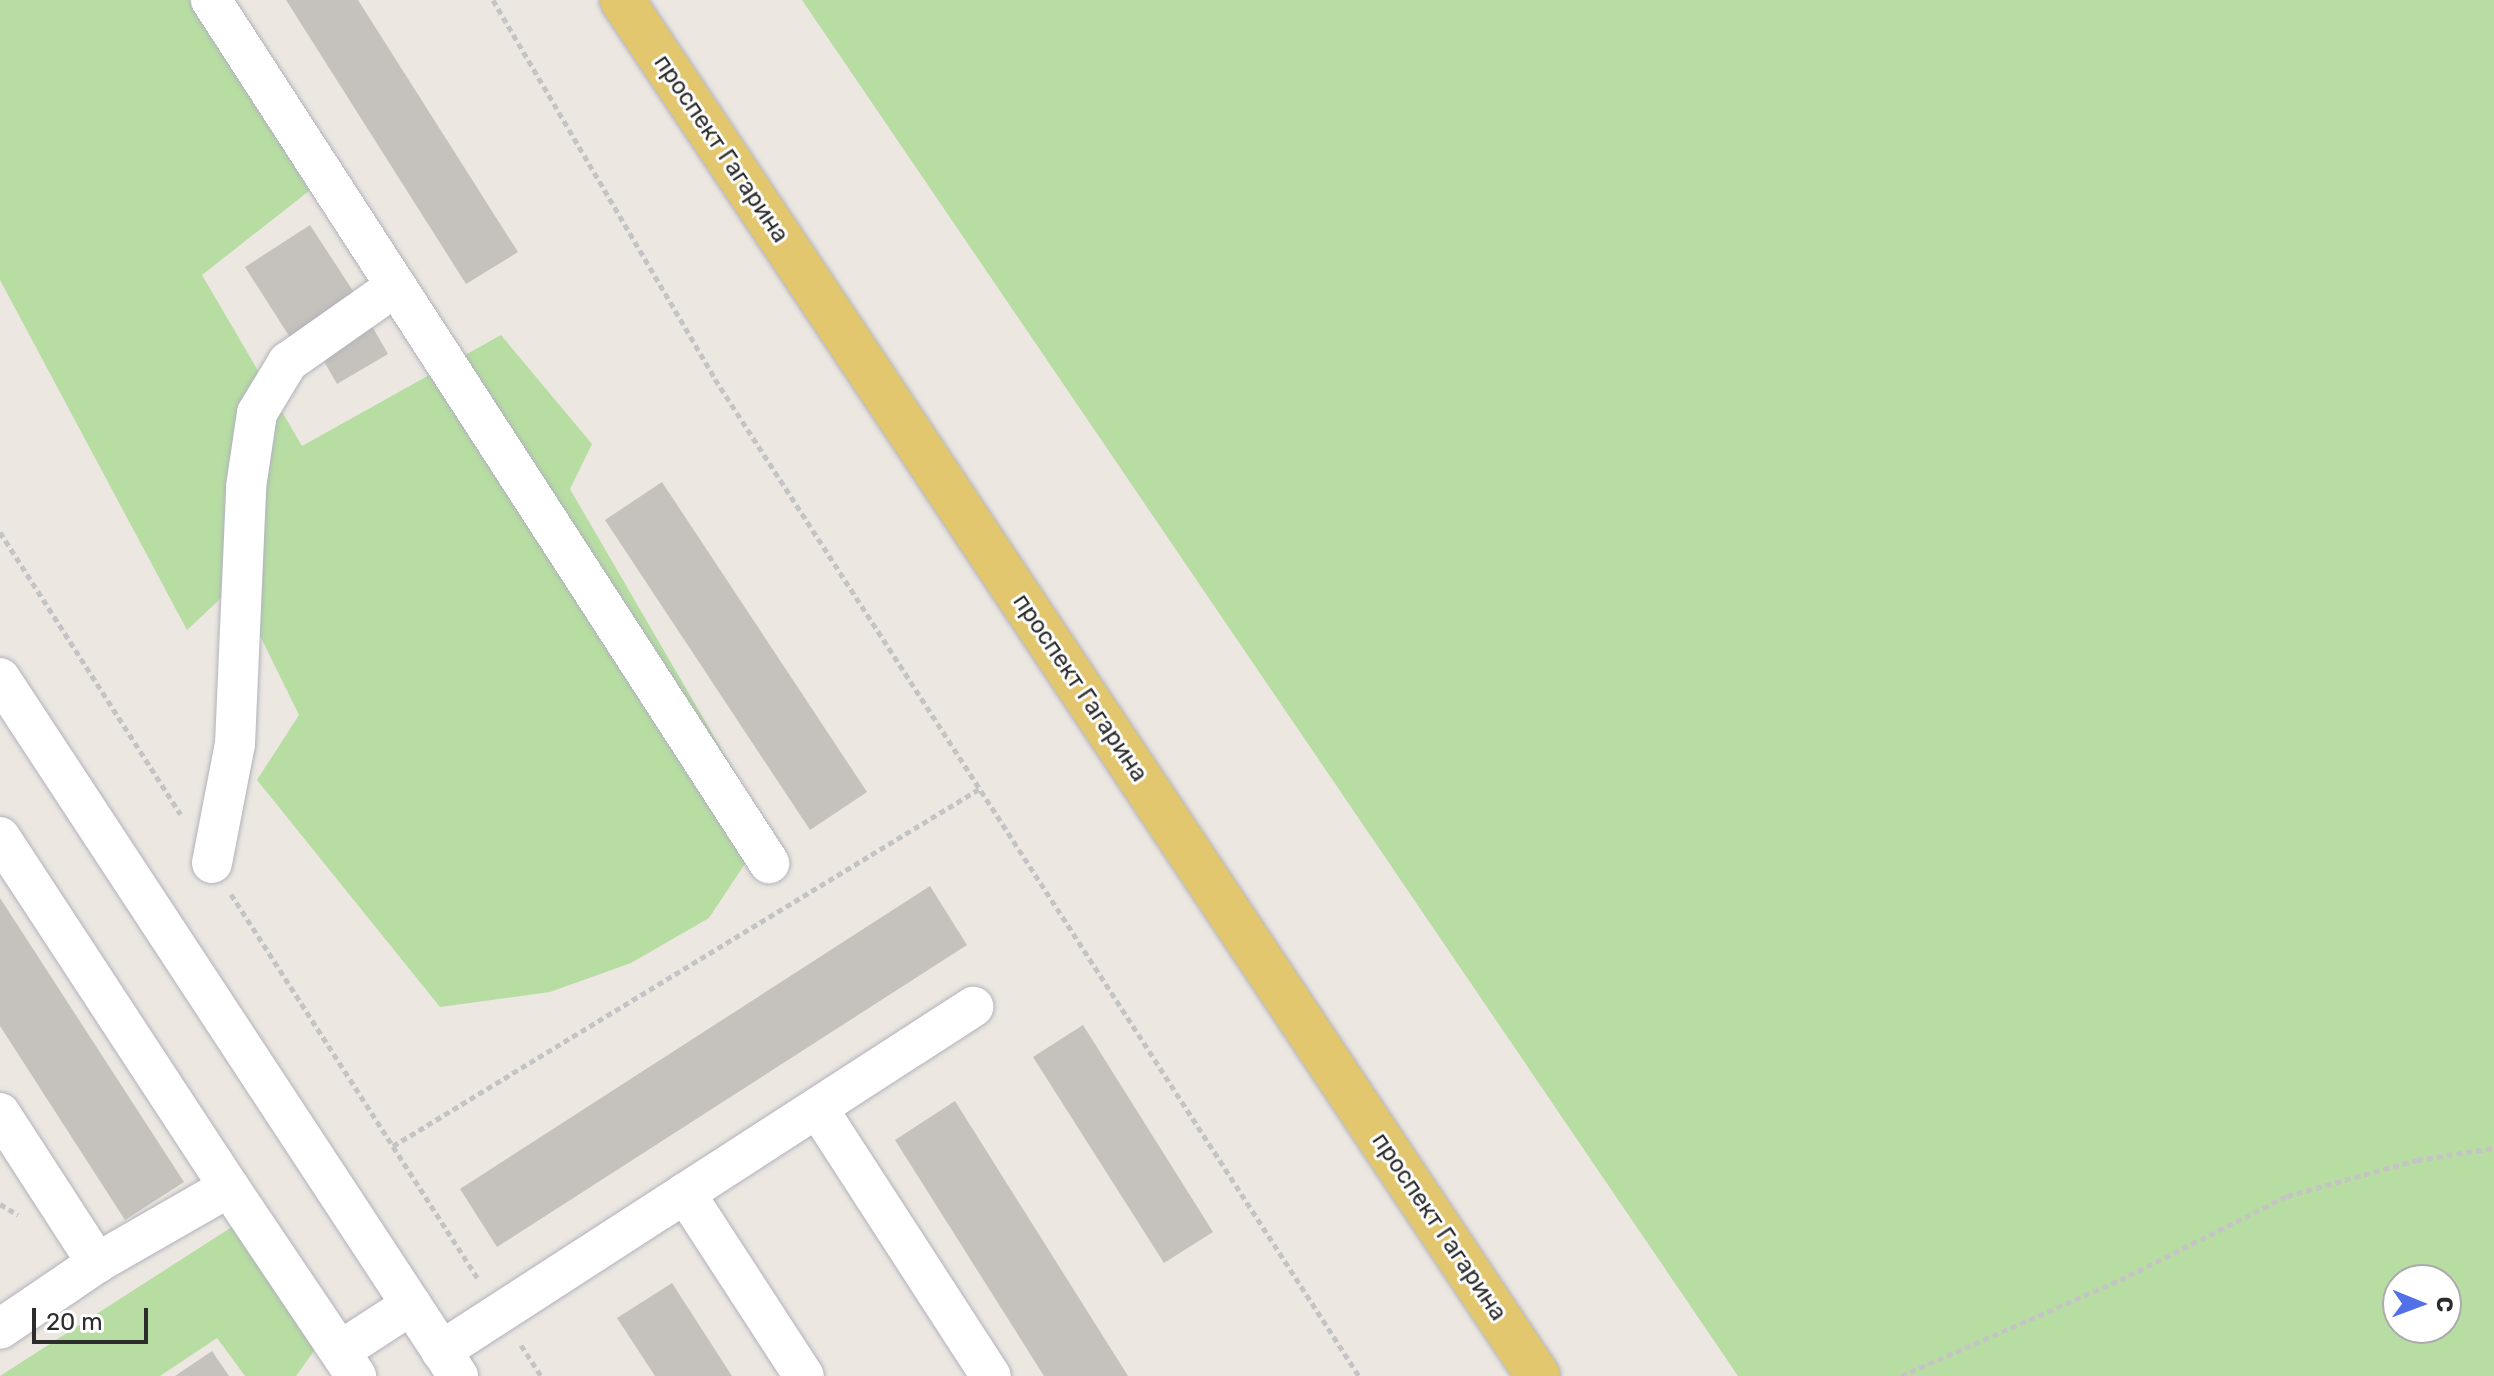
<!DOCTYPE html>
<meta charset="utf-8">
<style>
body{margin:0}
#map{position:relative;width:2494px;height:1376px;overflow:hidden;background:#ece7e1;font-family:Rubik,sans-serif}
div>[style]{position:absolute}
.green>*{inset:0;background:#b7dda3}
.building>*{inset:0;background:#c5c1bc}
.path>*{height:5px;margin-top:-2.5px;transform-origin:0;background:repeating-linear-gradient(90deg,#c4c4c4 0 6px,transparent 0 10px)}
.roads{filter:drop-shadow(0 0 2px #b1b2bb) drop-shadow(0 0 2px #b1b2bb)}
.minor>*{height:40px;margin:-20px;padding:0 20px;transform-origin:20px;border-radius:20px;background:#fff}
.major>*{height:44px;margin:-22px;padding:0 22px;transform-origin:22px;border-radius:22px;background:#e3c76f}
span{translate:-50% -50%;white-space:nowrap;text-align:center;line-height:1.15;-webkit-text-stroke:6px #fff;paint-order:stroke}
.street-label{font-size:24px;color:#2c2c2c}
.north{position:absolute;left:2382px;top:1264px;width:80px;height:80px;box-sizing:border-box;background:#fff;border:2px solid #ababab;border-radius:50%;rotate:91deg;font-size:22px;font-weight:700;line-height:32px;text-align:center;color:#2c2c2c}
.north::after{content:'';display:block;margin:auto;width:28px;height:36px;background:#5270e8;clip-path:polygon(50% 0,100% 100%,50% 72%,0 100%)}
.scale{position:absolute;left:32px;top:1308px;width:116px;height:36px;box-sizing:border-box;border:4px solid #2c2c2c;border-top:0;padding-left:10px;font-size:24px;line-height:28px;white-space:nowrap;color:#2c2c2c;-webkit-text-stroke:6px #fff;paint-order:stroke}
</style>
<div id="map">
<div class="green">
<i style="clip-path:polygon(0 0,199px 0,314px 187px,202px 275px,302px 446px,501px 335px,592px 444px,570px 489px,752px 802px,750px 856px,709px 918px,631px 963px,550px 992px,440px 1007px,257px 780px,299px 715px,235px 585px,187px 630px,0 280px)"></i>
<i style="clip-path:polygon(evenodd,802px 0,2494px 0,2494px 1376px,1738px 1376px,802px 0,2398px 1280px,2446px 1280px,2446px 1328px,2398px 1328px,2398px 1280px)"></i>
<i style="clip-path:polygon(238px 1223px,319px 1344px,296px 1376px,245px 1376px,217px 1338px,160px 1376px,0 1376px)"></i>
</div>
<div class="building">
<i style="clip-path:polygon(286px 0,358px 0,518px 252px,466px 284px)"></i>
<i style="clip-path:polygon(310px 225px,357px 297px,291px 339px,245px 267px)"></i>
<i style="clip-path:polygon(369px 321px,388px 354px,337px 384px,318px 351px)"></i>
<i style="clip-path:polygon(662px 482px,867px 792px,810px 830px,605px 520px)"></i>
<i style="clip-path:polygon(930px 886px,967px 945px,497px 1247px,460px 1189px)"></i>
<i style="clip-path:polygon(0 898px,184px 1182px,125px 1220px,0 1026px)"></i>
<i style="clip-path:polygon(1083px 1025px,1213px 1232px,1164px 1263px,1033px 1057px)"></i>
<i style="clip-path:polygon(955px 1101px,1128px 1376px,1044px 1376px,895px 1140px)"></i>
<i style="clip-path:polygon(672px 1283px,732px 1376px,655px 1376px,617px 1318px)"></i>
<i style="clip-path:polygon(212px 1351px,229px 1376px,175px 1376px)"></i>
</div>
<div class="path">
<i style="left:493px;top:0;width:439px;rotate:59.6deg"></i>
<i style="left:715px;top:379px;width:1187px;rotate:57.14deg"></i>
<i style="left:0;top:532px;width:335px;rotate:57.4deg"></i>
<i style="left:231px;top:894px;width:457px;rotate:57.3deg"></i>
<i style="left:393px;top:1146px;width:686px;rotate:-31.35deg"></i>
<i style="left:0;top:1204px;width:21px;rotate:31deg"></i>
<i style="left:521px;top:1345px;width:37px;rotate:57deg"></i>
<i style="left:1901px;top:1376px;width:239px;rotate:-23.7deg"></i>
<i style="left:2120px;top:1280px;width:187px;rotate:-26.7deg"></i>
<i style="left:2287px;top:1196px;width:135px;rotate:-15.5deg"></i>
<i style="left:2417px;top:1160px;width:78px;rotate:-8.9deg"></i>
</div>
<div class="roads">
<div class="minor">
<i style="left:211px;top:0;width:1028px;rotate:57.11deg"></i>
<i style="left:0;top:678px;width:835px;rotate:56.73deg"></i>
<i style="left:0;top:837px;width:418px;rotate:56.8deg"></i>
<i style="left:229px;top:1187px;width:152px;rotate:150.1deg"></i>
<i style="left:97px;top:1263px;width:117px;rotate:145.8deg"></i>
<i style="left:212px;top:863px;width:121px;rotate:-79.1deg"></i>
<i style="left:235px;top:744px;width:257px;rotate:-87.5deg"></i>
<i style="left:246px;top:487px;width:75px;rotate:-81.5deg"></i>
<i style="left:257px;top:413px;width:60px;rotate:-58.7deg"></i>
<i style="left:288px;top:362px;width:132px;rotate:-35.1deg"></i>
<i style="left:818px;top:1109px;width:318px;rotate:57.1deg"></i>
<i style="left:0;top:1113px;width:179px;rotate:57.1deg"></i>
<i style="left:229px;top:1187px;width:228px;rotate:56.1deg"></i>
<i style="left:685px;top:1193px;width:218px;rotate:57deg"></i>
<i style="left:340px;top:1351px;width:85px;rotate:-32.9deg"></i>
<i style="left:441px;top:1351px;width:634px;rotate:-32.89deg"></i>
</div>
<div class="major">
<i style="left:622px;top:0;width:1653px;rotate:56.35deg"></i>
</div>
</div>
<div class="street-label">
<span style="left:721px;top:149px;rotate:56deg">проспект Гагарина</span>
<span style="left:1080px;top:688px;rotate:56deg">проспект Гагарина</span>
<span style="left:1439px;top:1227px;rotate:56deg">проспект Гагарина</span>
</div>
<div class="north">С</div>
<div class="scale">20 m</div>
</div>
